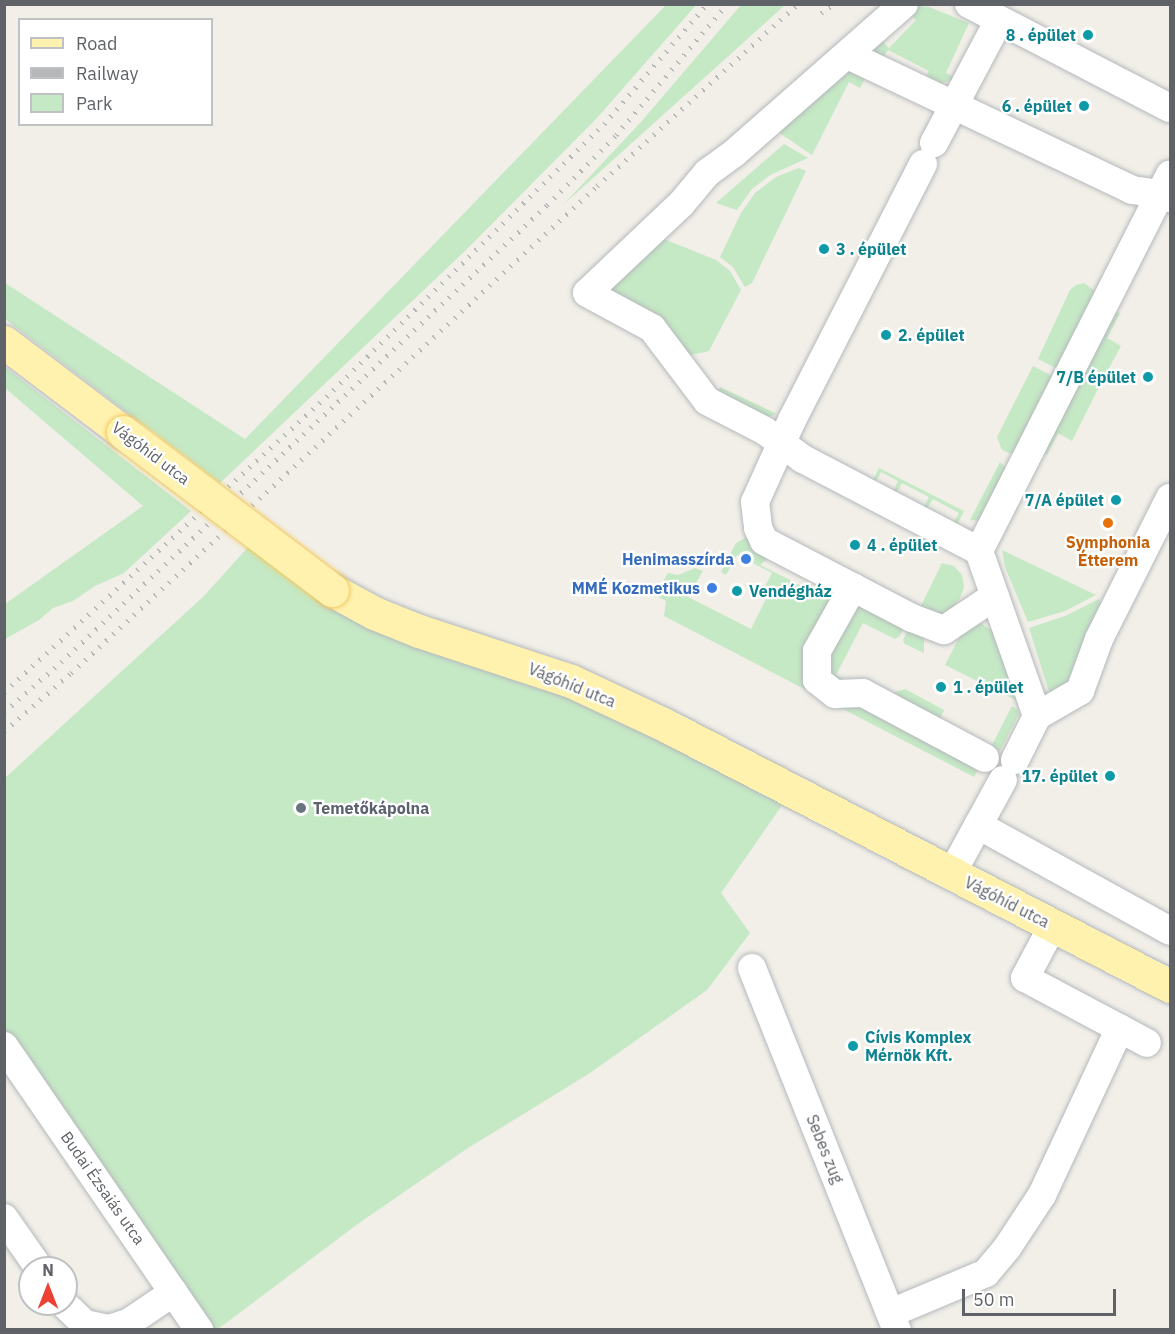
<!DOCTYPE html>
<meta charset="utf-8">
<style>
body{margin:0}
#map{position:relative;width:1175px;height:1334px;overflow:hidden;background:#f1efe8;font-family:"IBM Plex Sans",sans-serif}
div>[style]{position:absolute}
.green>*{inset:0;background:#c5e8c5}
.roads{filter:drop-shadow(0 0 2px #b5b8bc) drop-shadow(0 0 2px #b5b8bc)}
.minor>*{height:28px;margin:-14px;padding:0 14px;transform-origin:14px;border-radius:14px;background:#fff}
.major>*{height:33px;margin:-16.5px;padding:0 16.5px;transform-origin:16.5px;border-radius:16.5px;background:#fff2af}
.rail>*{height:4.5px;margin-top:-2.25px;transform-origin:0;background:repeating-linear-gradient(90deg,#b6b7b8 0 1.5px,transparent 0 9.5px)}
.bridges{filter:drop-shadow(0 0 2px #f2c960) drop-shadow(0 0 2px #f2c960)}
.major-bridge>*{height:33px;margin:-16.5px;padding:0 16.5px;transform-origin:16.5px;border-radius:16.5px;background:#fff2af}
.dots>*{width:16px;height:16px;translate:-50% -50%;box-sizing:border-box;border:3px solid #fff;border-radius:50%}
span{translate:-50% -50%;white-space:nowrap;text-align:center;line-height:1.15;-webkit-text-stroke:4.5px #fff;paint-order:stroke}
.culture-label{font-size:16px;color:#0d838f;font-weight:700}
.right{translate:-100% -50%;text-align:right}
.left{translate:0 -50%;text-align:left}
.street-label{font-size:16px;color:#5f6368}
.food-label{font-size:16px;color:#c56008;font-weight:700}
.shop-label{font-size:16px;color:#366cbe;font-weight:700}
.worship-label{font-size:16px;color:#5b616d;font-weight:700}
.frame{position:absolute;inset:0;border:6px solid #5f6368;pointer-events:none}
.legend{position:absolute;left:18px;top:18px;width:195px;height:108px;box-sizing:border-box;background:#fff;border:2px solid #bfc1c3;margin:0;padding:8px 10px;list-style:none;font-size:18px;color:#5f6368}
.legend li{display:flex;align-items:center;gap:12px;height:30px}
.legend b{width:30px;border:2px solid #bfc1c3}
.north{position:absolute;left:18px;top:1256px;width:60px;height:60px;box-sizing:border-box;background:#fff;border:2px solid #bfc1c3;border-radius:50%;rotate:0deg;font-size:16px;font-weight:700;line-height:24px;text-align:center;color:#5f6368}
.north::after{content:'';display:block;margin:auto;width:21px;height:27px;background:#ea4335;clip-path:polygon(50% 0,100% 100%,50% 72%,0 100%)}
.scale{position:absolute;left:962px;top:1289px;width:154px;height:27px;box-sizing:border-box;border:3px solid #5f6368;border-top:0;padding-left:8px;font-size:18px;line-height:21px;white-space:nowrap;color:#5f6368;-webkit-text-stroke:4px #fff;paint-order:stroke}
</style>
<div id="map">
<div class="green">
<i style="clip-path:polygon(667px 4px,696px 5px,597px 118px,465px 251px,220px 483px,5px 319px,5px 283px,245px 439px)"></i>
<i style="clip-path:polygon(741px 5px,785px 5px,563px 205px,640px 123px)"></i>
<i style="clip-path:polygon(916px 6px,929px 7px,969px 23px,946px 73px,957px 78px,935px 86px,922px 83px,929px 71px,888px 50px,881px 61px,877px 58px,874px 48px,880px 39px,889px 48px,916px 20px,907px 11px)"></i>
<i style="clip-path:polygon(844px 67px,866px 76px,860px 88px,849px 82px,812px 155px,772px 128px)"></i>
<i style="clip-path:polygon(784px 144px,808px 158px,770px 175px,752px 189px,737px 210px,716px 203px)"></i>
<i style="clip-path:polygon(799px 168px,806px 171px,752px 283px,745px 287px,733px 267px,720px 257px,741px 213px,755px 193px,776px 177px)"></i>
<i style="clip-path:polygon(659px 237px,716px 260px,730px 271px,741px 290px,709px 351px,686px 356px,606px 289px)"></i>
<i style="clip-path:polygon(1084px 283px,1095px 291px,1097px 299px,1062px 371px,1038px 359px,1070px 290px,1076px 285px)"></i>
<i style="clip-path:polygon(1115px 311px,1120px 313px,1107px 338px,1121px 346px,1101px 383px,1083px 373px)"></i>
<i style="clip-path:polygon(1033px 366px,1058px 379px,1017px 452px,1009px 453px,1002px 450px,997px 437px)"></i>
<i style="clip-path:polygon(5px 367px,191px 511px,124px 573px,95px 586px,73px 601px,53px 608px,39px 620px,5px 639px,5px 604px,143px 506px,5px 388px)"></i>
<i style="clip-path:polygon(1081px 376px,1100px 385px,1072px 441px,1058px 433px,1047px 455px,1042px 453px)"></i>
<i style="clip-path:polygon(720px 387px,777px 414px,762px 419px,717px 394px)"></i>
<i style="clip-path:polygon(1000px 462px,1010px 472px,985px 521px,970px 520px)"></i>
<i style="clip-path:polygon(879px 468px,964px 511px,957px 525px,953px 524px,959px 513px,933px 499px,926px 510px,923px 508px,929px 497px,902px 483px,896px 494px,893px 492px,898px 481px,881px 472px,875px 483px,872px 482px)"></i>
<i style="clip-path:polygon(752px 534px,773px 555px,760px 565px,814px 592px,829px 582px,836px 591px,813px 645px,847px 701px,982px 762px,974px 777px,664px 616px,666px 601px,655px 595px,668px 573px,678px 575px,695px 568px,703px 571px,688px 597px,751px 629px,767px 597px,761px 594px,772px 573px,737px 555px,726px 575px,721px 572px,736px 543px)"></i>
<i style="clip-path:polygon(249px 546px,566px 694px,785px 801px,721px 893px,750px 933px,707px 990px,590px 1073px,468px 1148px,359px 1223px,218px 1329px,199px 1329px,5px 1047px,5px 778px,204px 596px)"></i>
<i style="clip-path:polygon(1002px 550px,1096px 595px,1065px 611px,1028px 622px,1005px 567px)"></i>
<i style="clip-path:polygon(942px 563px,954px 566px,962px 575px,964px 587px,960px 598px,951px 610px,939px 616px,917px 614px)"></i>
<i style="clip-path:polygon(1099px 599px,1102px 606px,1067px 686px,1051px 698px,1029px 628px,1065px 616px)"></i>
<i style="clip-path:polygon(857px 605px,906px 624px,899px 637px,895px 639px,863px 623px,836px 675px,858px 687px,837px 689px,822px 655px)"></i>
<i style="clip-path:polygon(979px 622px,993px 631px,1018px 701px,945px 665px,964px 628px)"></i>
<i style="clip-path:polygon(910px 626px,924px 636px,924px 653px,905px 644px,903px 640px)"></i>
<i style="clip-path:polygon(905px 689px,944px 710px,938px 723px,886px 695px)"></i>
<i style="clip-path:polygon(1012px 706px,1018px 710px,1019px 714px,1000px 751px,991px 747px)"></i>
</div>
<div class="roads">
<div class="minor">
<i style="left:904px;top:4px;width:227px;rotate:138.7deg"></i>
<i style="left:733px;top:154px;width:32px;rotate:144deg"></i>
<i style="left:707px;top:173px;width:40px;rotate:130deg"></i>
<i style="left:681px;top:204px;width:129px;rotate:136.6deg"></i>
<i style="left:587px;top:293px;width:74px;rotate:28.3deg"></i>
<i style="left:652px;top:328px;width:91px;rotate:53deg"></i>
<i style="left:707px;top:401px;width:65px;rotate:27.3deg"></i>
<i style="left:765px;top:431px;width:47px;rotate:36.4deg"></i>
<i style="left:803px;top:459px;width:199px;rotate:27.6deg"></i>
<i style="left:979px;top:551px;width:175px;rotate:70.6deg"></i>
<i style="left:969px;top:4px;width:226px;rotate:27.4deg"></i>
<i style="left:848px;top:55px;width:314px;rotate:25.4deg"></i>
<i style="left:1132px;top:190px;width:29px;rotate:8deg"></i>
<i style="left:1161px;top:194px;width:10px;rotate:24deg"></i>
<i style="left:934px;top:143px;width:139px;rotate:-62.1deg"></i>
<i style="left:923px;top:164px;width:288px;rotate:117.1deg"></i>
<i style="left:792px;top:420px;width:90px;rotate:114.3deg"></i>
<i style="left:755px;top:502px;width:26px;rotate:83deg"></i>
<i style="left:758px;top:528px;width:14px;rotate:65deg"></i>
<i style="left:764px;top:541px;width:167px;rotate:27.5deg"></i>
<i style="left:912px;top:618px;width:34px;rotate:21deg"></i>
<i style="left:944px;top:630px;width:61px;rotate:-33.7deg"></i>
<i style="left:979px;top:551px;width:422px;rotate:-63.1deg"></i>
<i style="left:853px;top:587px;width:73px;rotate:119.4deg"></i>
<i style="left:817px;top:651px;width:29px;rotate:90deg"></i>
<i style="left:817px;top:680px;width:23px;rotate:38deg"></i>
<i style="left:835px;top:694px;width:28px;rotate:-2deg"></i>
<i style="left:863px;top:693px;width:138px;rotate:28deg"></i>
<i style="left:1015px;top:760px;width:49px;rotate:-63.4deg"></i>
<i style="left:1037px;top:716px;width:50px;rotate:-30.2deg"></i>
<i style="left:1080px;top:691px;width:55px;rotate:-69.9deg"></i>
<i style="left:1099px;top:639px;width:158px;rotate:-63.3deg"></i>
<i style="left:978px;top:825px;width:219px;rotate:28.9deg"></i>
<i style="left:952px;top:873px;width:106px;rotate:-61.3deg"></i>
<i style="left:1053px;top:925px;width:60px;rotate:117.8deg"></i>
<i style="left:1025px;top:978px;width:138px;rotate:28deg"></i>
<i style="left:752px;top:968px;width:390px;rotate:68.2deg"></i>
<i style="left:4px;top:1046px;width:345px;rotate:55.5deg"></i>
<i style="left:4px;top:1218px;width:61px;rotate:55deg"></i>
<i style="left:64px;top:1304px;width:29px;rotate:44deg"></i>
<i style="left:85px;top:1324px;width:25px;rotate:12deg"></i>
<i style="left:109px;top:1329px;width:20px;rotate:-18deg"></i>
<i style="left:128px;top:1323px;width:55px;rotate:-34deg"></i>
<i style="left:891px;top:1313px;width:103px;rotate:-22.8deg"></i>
<i style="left:986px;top:1273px;width:33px;rotate:-50deg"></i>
<i style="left:1007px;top:1248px;width:64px;rotate:-56.6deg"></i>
<i style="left:1042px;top:1195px;width:184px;rotate:-65deg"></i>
</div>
<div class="major">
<i style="left:4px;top:342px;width:149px;rotate:37.1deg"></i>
<i style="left:332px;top:590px;width:48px;rotate:28.7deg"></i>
<i style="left:374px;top:613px;width:48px;rotate:21.8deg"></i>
<i style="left:419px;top:631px;width:160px;rotate:18.2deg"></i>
<i style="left:571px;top:681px;width:102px;rotate:25.1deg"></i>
<i style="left:663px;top:724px;width:571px;rotate:27.33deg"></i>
</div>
</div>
<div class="rail">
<i style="left:821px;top:13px;width:16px;rotate:-35deg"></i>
<i style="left:4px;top:692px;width:447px;rotate:-42.5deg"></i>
<i style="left:333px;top:390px;width:380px;rotate:-44.5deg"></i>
<i style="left:604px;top:124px;width:158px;rotate:-49.4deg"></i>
<i style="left:4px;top:712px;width:76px;rotate:-41.3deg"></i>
<i style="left:61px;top:662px;width:667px;rotate:-43.24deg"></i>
<i style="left:547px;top:205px;width:98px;rotate:-45.4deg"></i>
<i style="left:616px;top:135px;width:172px;rotate:-49.7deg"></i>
<i style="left:4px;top:731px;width:89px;rotate:-40.9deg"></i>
<i style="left:71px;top:673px;width:717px;rotate:-42.8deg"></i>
<i style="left:597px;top:186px;width:271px;rotate:-42.2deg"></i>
</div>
<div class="bridges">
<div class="major-bridge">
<i style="left:123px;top:432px;width:262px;rotate:37.1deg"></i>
</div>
</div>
<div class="dots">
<i style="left:1088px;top:35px;background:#0f9aa8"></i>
<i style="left:1084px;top:106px;background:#0f9aa8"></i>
<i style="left:824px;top:249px;background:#0f9aa8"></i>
<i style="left:886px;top:335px;background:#0f9aa8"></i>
<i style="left:1148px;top:377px;background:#0f9aa8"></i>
<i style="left:1116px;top:500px;background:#0f9aa8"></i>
<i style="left:1108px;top:523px;background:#e8710a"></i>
<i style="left:855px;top:545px;background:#0f9aa8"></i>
<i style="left:746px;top:559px;background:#3f7fe0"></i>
<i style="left:712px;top:588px;background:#3f7fe0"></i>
<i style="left:737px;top:591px;background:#0f9aa8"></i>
<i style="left:941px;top:687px;background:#0f9aa8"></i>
<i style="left:1110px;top:776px;background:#0f9aa8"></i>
<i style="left:301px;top:808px;background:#6b7280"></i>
<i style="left:853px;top:1046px;background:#0f9aa8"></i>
</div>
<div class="culture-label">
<span class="right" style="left:1076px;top:35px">8 . épület</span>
<span class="right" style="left:1072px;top:106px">6 . épület</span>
<span class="left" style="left:836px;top:249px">3 . épület</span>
<span class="left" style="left:898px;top:335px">2. épület</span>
<span class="right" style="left:1136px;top:377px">7/B épület</span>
<span class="right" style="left:1104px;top:500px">7/A épület</span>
<span class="left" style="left:867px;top:545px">4 . épület</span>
<span class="left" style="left:749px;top:591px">Vendégház</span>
<span class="left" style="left:953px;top:687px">1 . épület</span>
<span class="right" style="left:1098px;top:776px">17. épület</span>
<span class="left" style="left:865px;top:1046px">Cívis Komplex<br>Mérnök Kft.</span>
</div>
<div class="street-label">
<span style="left:151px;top:453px;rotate:37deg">Vágóhíd utca</span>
<span style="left:572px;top:685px;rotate:22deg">Vágóhíd utca</span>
<span style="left:1007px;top:902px;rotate:27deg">Vágóhíd utca</span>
<span style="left:825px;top:1149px;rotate:68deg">Sebes zug</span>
<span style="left:103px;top:1188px;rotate:55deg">Budai Ézsaiás utca</span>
</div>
<div class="food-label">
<span style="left:1108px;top:551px">Symphonia<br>Étterem</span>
</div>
<div class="shop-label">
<span class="right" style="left:734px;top:559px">Henimasszírda</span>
<span class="right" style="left:700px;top:588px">MMÉ Kozmetikus</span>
</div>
<div class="worship-label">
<span class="left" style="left:313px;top:808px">Temetőkápolna</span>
</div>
<div class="frame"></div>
<ul class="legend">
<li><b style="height:8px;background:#fff2af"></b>Road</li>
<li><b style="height:8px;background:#b6b7b8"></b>Railway</li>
<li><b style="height:16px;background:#c5e8c5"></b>Park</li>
</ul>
<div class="north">N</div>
<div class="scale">50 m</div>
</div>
